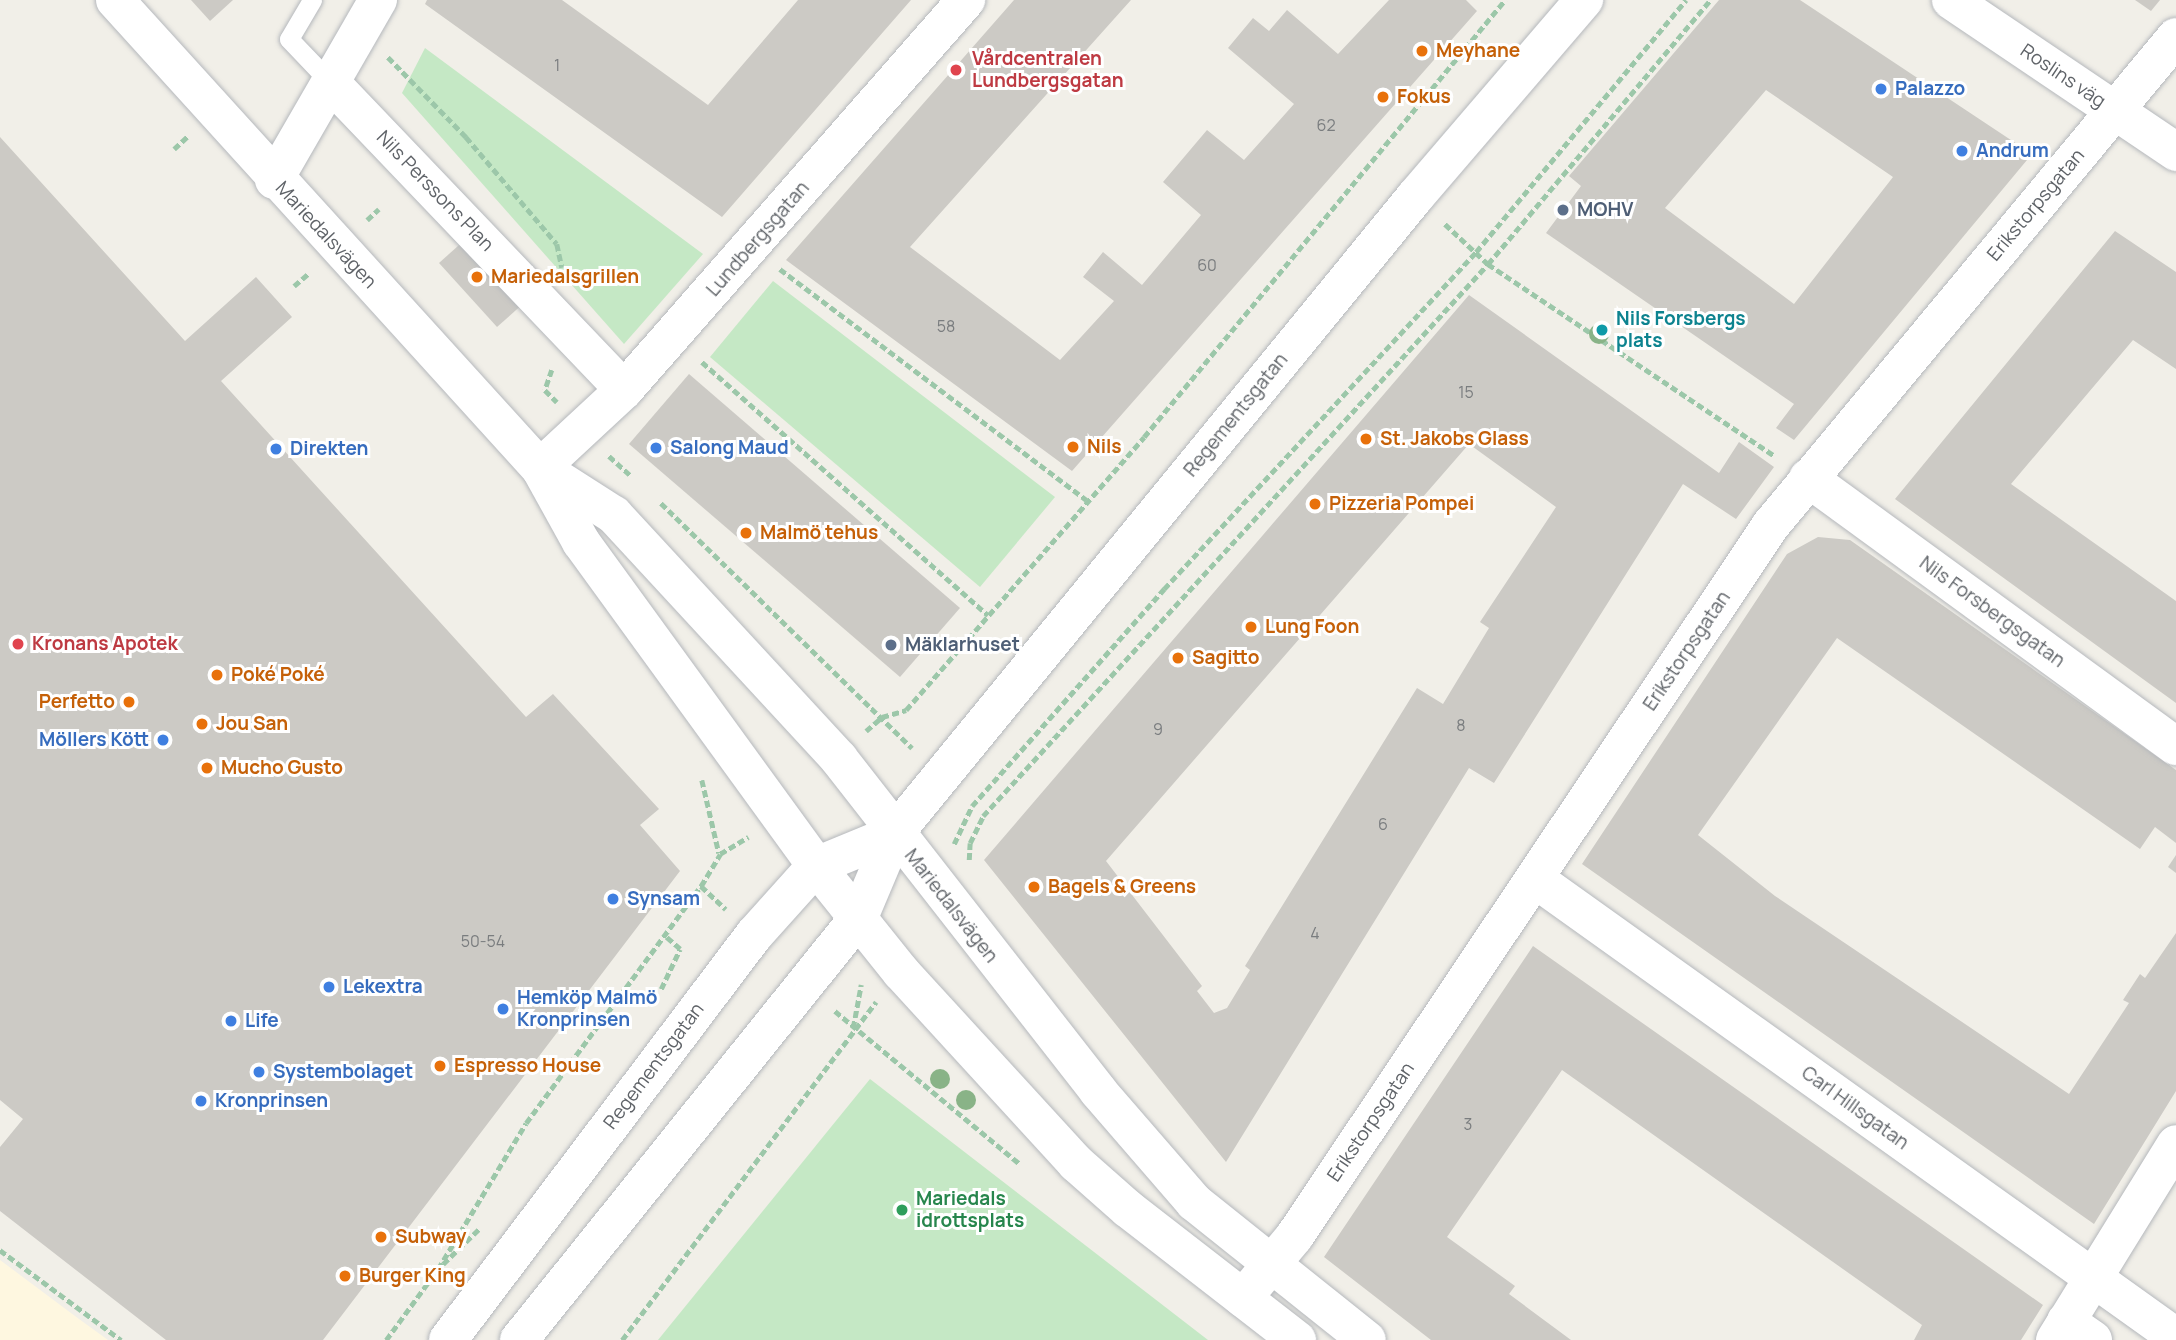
<!DOCTYPE html>
<meta charset="utf-8">
<style>
body{margin:0}
#map{position:relative;width:2176px;height:1340px;overflow:hidden;background:#f1efe8;font-family:Manrope,sans-serif}
div>[style]{position:absolute}
.commercial>*{inset:0;background:#fef7e0}
.green>*{inset:0;background:#c5e8c5}
.building>*{inset:0;background:#cccac5}
.path>*{height:4.5px;margin-top:-2.25px;transform-origin:0;background:repeating-linear-gradient(90deg,#9cc7a9 0 7px,transparent 0 10.5px)}
.roads{filter:drop-shadow(0 0 2px #b5b8bc) drop-shadow(0 0 2px #b5b8bc)}
.service>*{height:19px;margin:-9.5px;padding:0 9.5px;transform-origin:9.5px;border-radius:9.5px;background:#fff}
.minor>*{height:38px;margin:-19px;padding:0 19px;transform-origin:19px;border-radius:19px;background:#fff}
.tertiary>*{height:38px;margin:-19px;padding:0 19px;transform-origin:19px;border-radius:19px;background:#fff}
.secondary>*{height:38px;margin:-19px;padding:0 19px;transform-origin:19px;border-radius:19px;background:#fff}
.trees>*{width:20px;height:20px;margin:-10px;border-radius:50%;background:#89b387}
.dots>*{width:19px;height:19px;translate:-50% -50%;box-sizing:border-box;border:4px solid #fff;border-radius:50%}
span{translate:-50% -50%;white-space:nowrap;text-align:center;line-height:1.15;-webkit-text-stroke:6px #fff;paint-order:stroke}
.number-label{font-size:16px;color:#7a7d7f}
.number-label span{-webkit-text-stroke-width:0}
.food-label{font-size:19px;color:#c56008;font-weight:700}
.left{translate:0 -50%;text-align:left}
.right{translate:-100% -50%;text-align:right}
.health-label{font-size:19px;color:#be3a42;font-weight:700}
.street-label{font-size:19px;color:#5f6368}
.shop-label{font-size:19px;color:#366cbe;font-weight:700}
.service-label{font-size:19px;color:#4e5e75;font-weight:700}
.culture-label{font-size:19px;color:#0d838f;font-weight:700}
.leisure-label{font-size:19px;color:#27864d;font-weight:700}
</style>
<div id="map">
<div class="commercial">
<i style="clip-path:polygon(0 1260px,79px 1319px,108px 1340px,0 1340px)"></i>
</div>
<div class="green">
<i style="clip-path:polygon(425px 48px,703px 254px,624px 344px,402px 93px)"></i>
<i style="clip-path:polygon(773px 281px,1055px 497px,980px 587px,710px 357px)"></i>
<i style="clip-path:polygon(870px 1079px,1208px 1340px,658px 1340px)"></i>
</div>
<div class="building">
<i style="clip-path:polygon(191px 0,233px 0,210px 21px)"></i>
<i style="clip-path:polygon(427px 0,562px 0,708px 105px,798px 0,911px 0,722px 217px,425px 4px)"></i>
<i style="clip-path:polygon(1014px 0,1131px 0,910px 247px,1060px 360px,1114px 301px,1083px 277px,1103px 252px,1142px 285px,1201px 215px,1163px 182px,1207px 130px,1244px 160px,1294px 104px,1228px 48px,1253px 18px,1269px 31px,1287px 10px,1338px 54px,1389px 0,1466px 0,1477px 11px,1072px 471px,786px 260px)"></i>
<i style="clip-path:polygon(evenodd,1719px 0,1800px 0,2032px 154px,1794px 440px,1776px 428px,1794px 404px,1546px 233px,1581px 186px,1569px 176px,1719px 0,1766px 90px,1893px 177px,1794px 304px,1665px 208px,1766px 90px)"></i>
<i style="clip-path:polygon(2135px 0,2160px 0,2151px 11px)"></i>
<i style="clip-path:polygon(0 137px,185px 341px,256px 277px,292px 317px,221px 381px,526px 717px,553px 694px,659px 809px,640px 825px,680px 871px,323px 1340px,166px 1340px,0 1211px,0 1147px,23px 1119px,0 1100px)"></i>
<i style="clip-path:polygon(2115px 231px,2176px 272px,2176px 369px,2133px 340px,2011px 484px,2176px 601px,2176px 703px,1895px 499px)"></i>
<i style="clip-path:polygon(468px 237px,525px 302px,497px 327px,439px 263px)"></i>
<i style="clip-path:polygon(evenodd,1469px 295px,1719px 473px,1739px 442px,1774px 467px,1736px 519px,1683px 484px,1494px 783px,1469px 768px,1226px 1162px,984px 860px,1469px 295px,1469px 444px,1556px 507px,1480px 622px,1489px 628px,1443px 704px,1417px 688px,1245px 966px,1250px 970px,1227px 1008px,1214px 1013px,1197px 991px,1202px 986px,1106px 861px,1469px 444px)"></i>
<i style="clip-path:polygon(689px 374px,960px 608px,900px 677px,629px 444px)"></i>
<i style="clip-path:polygon(1818px 537px,1850px 540px,2176px 770px,2176px 843px,2155px 827px,2140px 849px,1837px 638px,1698px 835px,1775px 896px,2069px 1094px,2129px 1003px,2123px 1000px,2140px 974px,2145px 978px,2176px 933px,2176px 1091px,2094px 1224px,1582px 864px,1787px 554px)"></i>
<i style="clip-path:polygon(2176px 855px,2176px 873px,2168px 867px)"></i>
<i style="clip-path:polygon(1533px 946px,2043px 1305px,2021px 1340px,1914px 1340px,1922px 1325px,1562px 1070px,1447px 1237px,1515px 1286px,1509px 1294px,1571px 1340px,1431px 1340px,1324px 1257px)"></i>
</div>
<div class="path">
<i style="left:388px;top:57px;width:112px;rotate:45.7deg"></i>
<i style="left:466px;top:137px;width:140px;rotate:49.6deg"></i>
<i style="left:557px;top:244px;width:24px;rotate:78deg"></i>
<i style="left:174px;top:149px;width:18px;rotate:-43deg"></i>
<i style="left:367px;top:220px;width:16px;rotate:-43deg"></i>
<i style="left:1445px;top:224px;width:59px;rotate:42.9deg"></i>
<i style="left:1488px;top:264px;width:345px;rotate:33.8deg"></i>
<i style="left:780px;top:269px;width:384px;rotate:37deg"></i>
<i style="left:294px;top:286px;width:20px;rotate:-41deg"></i>
<i style="left:702px;top:362px;width:382px;rotate:41.5deg"></i>
<i style="left:552px;top:370px;width:21px;rotate:109deg"></i>
<i style="left:545px;top:390px;width:17px;rotate:45deg"></i>
<i style="left:609px;top:456px;width:30px;rotate:42deg"></i>
<i style="left:661px;top:503px;width:351px;rotate:44.3deg"></i>
<i style="left:866px;top:731px;width:21px;rotate:-41deg"></i>
<i style="left:882px;top:717px;width:25px;rotate:-16deg"></i>
<i style="left:906px;top:710px;width:362px;rotate:-48.9deg"></i>
<i style="left:1144px;top:437px;width:567px;rotate:-50.44deg"></i>
<i style="left:702px;top:780px;width:75px;rotate:76.9deg"></i>
<i style="left:954px;top:844px;width:42px;rotate:-64.7deg"></i>
<i style="left:972px;top:806px;width:290px;rotate:-48.5deg"></i>
<i style="left:1164px;top:589px;width:459px;rotate:-47.2deg"></i>
<i style="left:1476px;top:252px;width:328px;rotate:-50.2deg"></i>
<i style="left:969px;top:860px;width:17px;rotate:-87deg"></i>
<i style="left:970px;top:843px;width:30px;rotate:-64deg"></i>
<i style="left:983px;top:816px;width:748px;rotate:-47.55deg"></i>
<i style="left:1488px;top:264px;width:345px;rotate:-49.9deg"></i>
<i style="left:701px;top:886px;width:34px;rotate:43deg"></i>
<i style="left:661px;top:989px;width:44px;rotate:-64.6deg"></i>
<i style="left:680px;top:949px;width:21px;rotate:-139deg"></i>
<i style="left:835px;top:1011px;width:239px;rotate:39.6deg"></i>
<i style="left:853px;top:1028px;width:44px;rotate:-79.5deg"></i>
<i style="left:0;top:1250px;width:151px;rotate:36.6deg"></i>
<i style="left:443px;top:1264px;width:50px;rotate:-44.2deg"></i>
<i style="left:386px;top:1340px;width:88px;rotate:-53.8deg"></i>
<i style="left:438px;top:1269px;width:170px;rotate:-58.9deg"></i>
<i style="left:526px;top:1123px;width:295px;rotate:-53.6deg"></i>
<i style="left:701px;top:886px;width:37px;rotate:-59deg"></i>
<i style="left:720px;top:854px;width:33px;rotate:-31deg"></i>
<i style="left:622px;top:1340px;width:423px;rotate:-53.1deg"></i>
</div>
<div class="roads">
<div class="service">
<i style="left:312px;top:0;width:45px;rotate:120.5deg"></i>
<i style="left:289px;top:39px;width:61px;rotate:46.3deg"></i>
</div>
<div class="minor">
<i style="left:1951px;top:0;width:272px;rotate:34deg"></i>
<i style="left:331px;top:83px;width:424px;rotate:46.3deg"></i>
<i style="left:274px;top:180px;width:208px;rotate:-60deg"></i>
<i style="left:540px;top:468px;width:115px;rotate:-42.9deg"></i>
<i style="left:624px;top:390px;width:519px;rotate:-48.75deg"></i>
<i style="left:1808px;top:478px;width:455px;rotate:36.1deg"></i>
<i style="left:1535px;top:879px;width:788px;rotate:35.55deg"></i>
<i style="left:1243px;top:1298px;width:80px;rotate:-50.1deg"></i>
<i style="left:1294px;top:1237px;width:857px;rotate:-56.18deg"></i>
<i style="left:1771px;top:525px;width:634px;rotate:-50.31deg"></i>
<i style="left:2066px;top:1321px;width:33px;rotate:35deg"></i>
<i style="left:2055px;top:1340px;width:230px;rotate:-58.3deg"></i>
</div>
<div class="tertiary">
<i style="left:894px;top:834px;width:823px;rotate:-50.72deg"></i>
<i style="left:1415px;top:197px;width:260px;rotate:-49.4deg"></i>
</div>
<div class="secondary">
<i style="left:115px;top:0;width:632px;rotate:47.76deg"></i>
<i style="left:540px;top:468px;width:85px;rotate:61deg"></i>
<i style="left:581px;top:542px;width:400px;rotate:54deg"></i>
<i style="left:816px;top:866px;width:136px;rotate:51.3deg"></i>
<i style="left:901px;top:972px;width:259px;rotate:47.5deg"></i>
<i style="left:1076px;top:1163px;width:69px;rotate:41.5deg"></i>
<i style="left:1128px;top:1209px;width:214px;rotate:37.8deg"></i>
<i style="left:542px;top:469px;width:85px;rotate:32.6deg"></i>
<i style="left:614px;top:515px;width:332px;rotate:47.3deg"></i>
<i style="left:839px;top:759px;width:421px;rotate:52deg"></i>
<i style="left:1098px;top:1091px;width:147px;rotate:49.1deg"></i>
<i style="left:1194px;top:1202px;width:221px;rotate:38.6deg"></i>
<i style="left:448px;top:1340px;width:508px;rotate:-52.93deg"></i>
<i style="left:754px;top:935px;width:93px;rotate:-48.1deg"></i>
<i style="left:816px;top:866px;width:84px;rotate:-22.3deg"></i>
<i style="left:519px;top:1340px;width:543px;rotate:-51.21deg"></i>
<i style="left:859px;top:917px;width:90px;rotate:-67.1deg"></i>
</div>
</div>
<div class="trees">
<i style="left:1599px;top:334px"></i>
<i style="left:940px;top:1079px"></i>
<i style="left:966px;top:1100px"></i>
</div>
<div class="dots">
<i style="left:1422px;top:51px;background:#e8710a"></i>
<i style="left:956px;top:70px;background:#e0444e"></i>
<i style="left:1881px;top:89px;background:#3f7fe0"></i>
<i style="left:1383px;top:97px;background:#e8710a"></i>
<i style="left:1962px;top:151px;background:#3f7fe0"></i>
<i style="left:1563px;top:210px;background:#5c6f8a"></i>
<i style="left:477px;top:277px;background:#e8710a"></i>
<i style="left:1602px;top:330px;background:#0f9aa8"></i>
<i style="left:1366px;top:439px;background:#e8710a"></i>
<i style="left:1073px;top:447px;background:#e8710a"></i>
<i style="left:656px;top:448px;background:#3f7fe0"></i>
<i style="left:276px;top:449px;background:#3f7fe0"></i>
<i style="left:1315px;top:504px;background:#e8710a"></i>
<i style="left:746px;top:533px;background:#e8710a"></i>
<i style="left:1251px;top:627px;background:#e8710a"></i>
<i style="left:18px;top:644px;background:#e0444e"></i>
<i style="left:891px;top:645px;background:#5c6f8a"></i>
<i style="left:1178px;top:658px;background:#e8710a"></i>
<i style="left:217px;top:675px;background:#e8710a"></i>
<i style="left:129px;top:702px;background:#e8710a"></i>
<i style="left:202px;top:724px;background:#e8710a"></i>
<i style="left:163px;top:740px;background:#3f7fe0"></i>
<i style="left:207px;top:768px;background:#e8710a"></i>
<i style="left:1034px;top:887px;background:#e8710a"></i>
<i style="left:613px;top:899px;background:#3f7fe0"></i>
<i style="left:329px;top:987px;background:#3f7fe0"></i>
<i style="left:503px;top:1009px;background:#3f7fe0"></i>
<i style="left:231px;top:1021px;background:#3f7fe0"></i>
<i style="left:440px;top:1066px;background:#e8710a"></i>
<i style="left:259px;top:1072px;background:#3f7fe0"></i>
<i style="left:201px;top:1101px;background:#3f7fe0"></i>
<i style="left:902px;top:1210px;background:#2e9e5b"></i>
<i style="left:381px;top:1237px;background:#e8710a"></i>
<i style="left:345px;top:1276px;background:#e8710a"></i>
</div>
<div class="number-label">
<span style="left:557px;top:65px">1</span>
<span style="left:1326px;top:125px">62</span>
<span style="left:1207px;top:265px">60</span>
<span style="left:946px;top:326px">58</span>
<span style="left:1466px;top:392px">15</span>
<span style="left:1461px;top:725px">8</span>
<span style="left:1158px;top:729px">9</span>
<span style="left:1383px;top:824px">6</span>
<span style="left:1315px;top:933px">4</span>
<span style="left:483px;top:941px">50-54</span>
<span style="left:1468px;top:1124px">3</span>
</div>
<div class="food-label">
<span class="left" style="left:1436px;top:51px">Meyhane</span>
<span class="left" style="left:1397px;top:97px">Fokus</span>
<span class="left" style="left:491px;top:277px">Mariedalsgrillen</span>
<span class="left" style="left:1380px;top:439px">St. Jakobs Glass</span>
<span class="left" style="left:1087px;top:447px">Nils</span>
<span class="left" style="left:1329px;top:504px">Pizzeria Pompei</span>
<span class="left" style="left:760px;top:533px">Malmö tehus</span>
<span class="left" style="left:1265px;top:627px">Lung Foon</span>
<span class="left" style="left:1192px;top:658px">Sagitto</span>
<span class="left" style="left:231px;top:675px">Poké Poké</span>
<span class="right" style="left:115px;top:702px">Perfetto</span>
<span class="left" style="left:216px;top:724px">Jou San</span>
<span class="left" style="left:221px;top:768px">Mucho Gusto</span>
<span class="left" style="left:1048px;top:887px">Bagels &amp; Greens</span>
<span class="left" style="left:454px;top:1066px">Espresso House</span>
<span class="left" style="left:395px;top:1237px">Subway</span>
<span class="left" style="left:359px;top:1276px">Burger King</span>
</div>
<div class="health-label">
<span class="left" style="left:972px;top:70px">Vårdcentralen<br>Lundbergsgatan</span>
<span class="left" style="left:32px;top:644px">Kronans Apotek</span>
</div>
<div class="street-label">
<span style="left:2063px;top:76px;rotate:34deg">Roslins väg</span>
<span style="left:435px;top:191px;rotate:46deg">Nils Perssons Plan</span>
<span style="left:2036px;top:205px;rotate:-50deg">Erikstorpsgatan</span>
<span style="left:326px;top:235px;rotate:47deg">Mariedalsvägen</span>
<span style="left:758px;top:239px;rotate:-49deg">Lundbergsgatan</span>
<span style="left:1236px;top:415px;rotate:-51deg">Regementsgatan</span>
<span style="left:1992px;top:612px;rotate:36deg">Nils Forsbergsgatan</span>
<span style="left:1687px;top:651px;rotate:-56deg">Erikstorpsgatan</span>
<span style="left:951px;top:906px;rotate:52deg">Mariedalsvägen</span>
<span style="left:654px;top:1066px;rotate:-53deg">Regementsgatan</span>
<span style="left:1855px;top:1108px;rotate:36deg">Carl Hillsgatan</span>
<span style="left:1371px;top:1122px;rotate:-56deg">Erikstorpsgatan</span>
</div>
<div class="shop-label">
<span class="left" style="left:1895px;top:89px">Palazzo</span>
<span class="left" style="left:1976px;top:151px">Andrum</span>
<span class="left" style="left:670px;top:448px">Salong Maud</span>
<span class="left" style="left:290px;top:449px">Direkten</span>
<span class="right" style="left:149px;top:740px">Möllers Kött</span>
<span class="left" style="left:627px;top:899px">Synsam</span>
<span class="left" style="left:343px;top:987px">Lekextra</span>
<span class="left" style="left:517px;top:1009px">Hemköp Malmö<br>Kronprinsen</span>
<span class="left" style="left:245px;top:1021px">Life</span>
<span class="left" style="left:273px;top:1072px">Systembolaget</span>
<span class="left" style="left:215px;top:1101px">Kronprinsen</span>
</div>
<div class="service-label">
<span class="left" style="left:1577px;top:210px">MOHV</span>
<span class="left" style="left:905px;top:645px">Mäklarhuset</span>
</div>
<div class="culture-label">
<span class="left" style="left:1616px;top:330px">Nils Forsbergs<br>plats</span>
</div>
<div class="leisure-label">
<span class="left" style="left:916px;top:1210px">Mariedals<br>idrottsplats</span>
</div>
</div>
